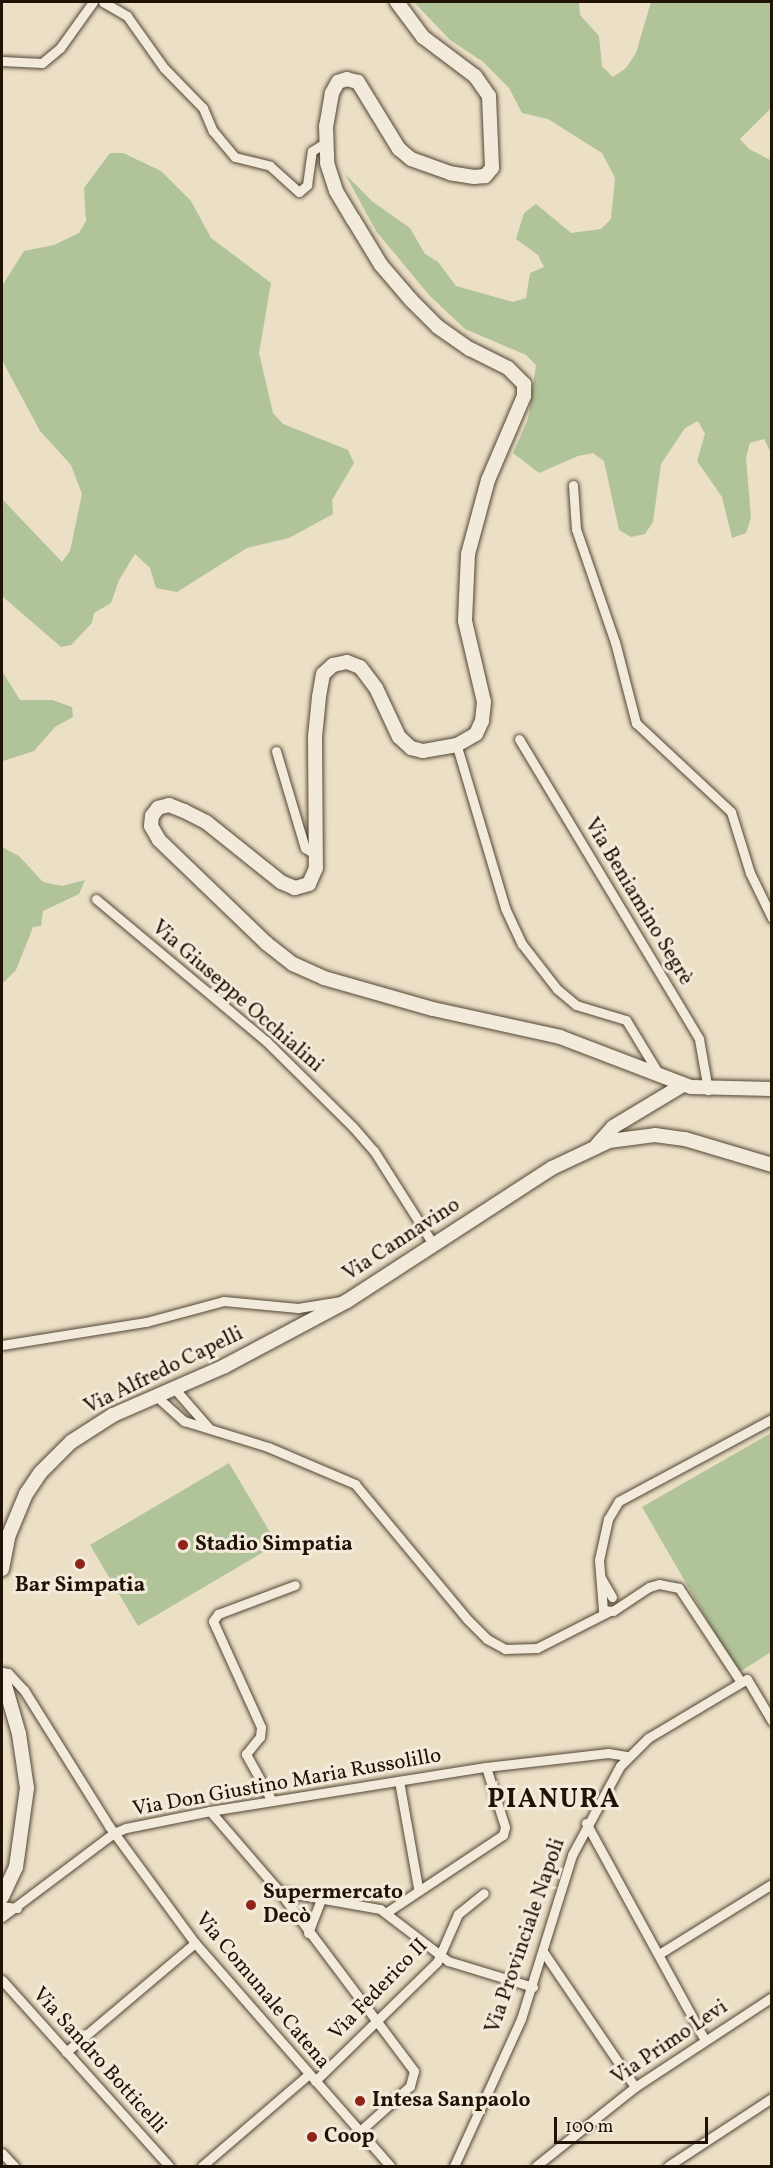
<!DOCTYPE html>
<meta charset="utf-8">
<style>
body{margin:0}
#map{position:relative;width:773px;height:2168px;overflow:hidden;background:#ebdfc6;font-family:Vollkorn,serif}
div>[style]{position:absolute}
.green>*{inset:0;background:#b1c399}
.roads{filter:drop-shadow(0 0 2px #534635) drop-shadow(0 0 2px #534635)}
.street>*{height:9px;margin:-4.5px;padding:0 4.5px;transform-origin:4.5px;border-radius:4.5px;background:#f2eada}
.secondary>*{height:14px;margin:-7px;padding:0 7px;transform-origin:7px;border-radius:7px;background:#f2eada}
.dots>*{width:16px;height:16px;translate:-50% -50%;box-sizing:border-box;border:3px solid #f2eada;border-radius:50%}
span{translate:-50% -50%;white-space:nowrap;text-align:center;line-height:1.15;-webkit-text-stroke:6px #f2eada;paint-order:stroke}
.street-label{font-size:21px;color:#201305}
.poi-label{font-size:21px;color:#201305;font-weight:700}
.left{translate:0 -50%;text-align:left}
.district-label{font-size:27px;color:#201305;font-weight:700;letter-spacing:1.5px}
.frame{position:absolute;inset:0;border:3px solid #201305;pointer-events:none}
.scale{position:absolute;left:554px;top:2117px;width:154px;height:27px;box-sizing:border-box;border:3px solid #201305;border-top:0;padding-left:8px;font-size:18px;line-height:21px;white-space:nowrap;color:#201305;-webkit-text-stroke:4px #f2eada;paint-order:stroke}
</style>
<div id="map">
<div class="green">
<i style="clip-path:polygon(414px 2px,579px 2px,580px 15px,599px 36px,602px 66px,613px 77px,626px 68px,636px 53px,651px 2px,771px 2px,771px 108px,740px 139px,749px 149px,772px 161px,771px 453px,764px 439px,750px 443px,746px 457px,751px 518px,746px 533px,732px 538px,722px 497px,697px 461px,705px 434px,698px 421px,685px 428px,661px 464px,653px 522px,645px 534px,631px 537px,619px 530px,604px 461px,593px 453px,578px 456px,539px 473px,513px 453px,528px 419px,536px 365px,526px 355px,465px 329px,429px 295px,376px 231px,345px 174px,373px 202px,410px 228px,425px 254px,438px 262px,456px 286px,513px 302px,526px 298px,530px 273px,544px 267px,538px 255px,516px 239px,524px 213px,536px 204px,571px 233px,601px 229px,611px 219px,615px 178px,602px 153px,548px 119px,522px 113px,509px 88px,482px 61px,450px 40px)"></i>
<i style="clip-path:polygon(110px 153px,123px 153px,161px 171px,191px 201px,211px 238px,271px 283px,259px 353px,273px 413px,283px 424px,348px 450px,354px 463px,332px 500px,333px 514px,289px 538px,247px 548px,177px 592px,156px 588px,150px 568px,135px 554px,119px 580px,111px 603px,94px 613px,92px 623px,71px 645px,61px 647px,2px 596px,2px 499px,62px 562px,70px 551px,82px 494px,71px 465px,40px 431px,3px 362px,2px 286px,24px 251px,54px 245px,79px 233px,86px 221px,84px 188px)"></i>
<i style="clip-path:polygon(2px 671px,20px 700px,52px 700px,72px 707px,73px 717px,55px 727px,34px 751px,3px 761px)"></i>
<i style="clip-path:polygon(2px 847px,19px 856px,43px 882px,62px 886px,85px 880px,79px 894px,43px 911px,41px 926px,33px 927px,16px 970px,2px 984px)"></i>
<i style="clip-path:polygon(771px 1433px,771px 1652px,738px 1673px,642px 1507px)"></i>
<i style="clip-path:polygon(229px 1463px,277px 1544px,138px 1626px,90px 1545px)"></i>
</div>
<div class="roads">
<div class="street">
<i style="left:103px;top:2px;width:28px;rotate:30deg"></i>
<i style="left:127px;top:16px;width:64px;rotate:54.6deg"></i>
<i style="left:164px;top:68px;width:56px;rotate:45.7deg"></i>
<i style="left:203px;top:108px;width:25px;rotate:67deg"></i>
<i style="left:213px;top:131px;width:34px;rotate:50deg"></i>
<i style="left:235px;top:157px;width:36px;rotate:14deg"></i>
<i style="left:270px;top:166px;width:39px;rotate:42deg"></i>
<i style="left:299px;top:192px;width:11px;rotate:-41deg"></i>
<i style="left:307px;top:185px;width:34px;rotate:-82deg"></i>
<i style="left:312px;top:151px;width:9px;rotate:-32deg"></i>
<i style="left:320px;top:146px;width:6px;rotate:18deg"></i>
<i style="left:2px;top:61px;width:40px;rotate:2.9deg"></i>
<i style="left:42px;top:63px;width:23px;rotate:-40deg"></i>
<i style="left:60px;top:48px;width:57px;rotate:-54.3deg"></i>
<i style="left:573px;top:485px;width:44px;rotate:86.1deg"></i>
<i style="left:576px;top:529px;width:120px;rotate:71deg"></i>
<i style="left:615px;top:642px;width:84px;rotate:75.5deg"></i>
<i style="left:636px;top:723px;width:130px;rotate:43.1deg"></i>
<i style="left:731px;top:812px;width:64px;rotate:72.7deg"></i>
<i style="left:750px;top:873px;width:50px;rotate:63.9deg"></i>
<i style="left:519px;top:739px;width:350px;rotate:59deg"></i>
<i style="left:699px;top:1039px;width:52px;rotate:80deg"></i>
<i style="left:458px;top:750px;width:165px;rotate:73.4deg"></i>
<i style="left:505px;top:908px;width:40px;rotate:65deg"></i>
<i style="left:522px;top:944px;width:57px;rotate:52.1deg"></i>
<i style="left:557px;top:989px;width:25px;rotate:40deg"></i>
<i style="left:576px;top:1005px;width:52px;rotate:16.7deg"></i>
<i style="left:626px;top:1020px;width:66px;rotate:58.7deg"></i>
<i style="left:276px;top:751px;width:101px;rotate:73.4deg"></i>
<i style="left:305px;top:848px;width:14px;rotate:30deg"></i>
<i style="left:96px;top:899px;width:222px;rotate:39.9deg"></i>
<i style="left:266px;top:1041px;width:122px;rotate:44.7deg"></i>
<i style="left:353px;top:1127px;width:32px;rotate:49deg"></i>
<i style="left:374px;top:1151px;width:110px;rotate:57.6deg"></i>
<i style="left:2px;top:1345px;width:146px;rotate:-9.1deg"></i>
<i style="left:146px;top:1322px;width:81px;rotate:-15.1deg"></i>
<i style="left:224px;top:1301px;width:74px;rotate:5.4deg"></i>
<i style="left:298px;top:1308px;width:44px;rotate:-9.2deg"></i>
<i style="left:174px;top:1388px;width:52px;rotate:48.9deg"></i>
<i style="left:156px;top:1396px;width:38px;rotate:42deg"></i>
<i style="left:184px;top:1421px;width:88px;rotate:17.2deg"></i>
<i style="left:268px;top:1447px;width:95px;rotate:23deg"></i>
<i style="left:355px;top:1484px;width:175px;rotate:50.3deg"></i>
<i style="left:467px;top:1619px;width:28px;rotate:45deg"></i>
<i style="left:487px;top:1639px;width:21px;rotate:29deg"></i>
<i style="left:505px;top:1649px;width:32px;rotate:-2deg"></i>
<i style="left:537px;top:1648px;width:80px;rotate:-26.9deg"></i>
<i style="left:601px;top:1578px;width:22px;rotate:60deg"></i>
<i style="left:2px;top:1672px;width:6px;rotate:9deg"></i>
<i style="left:8px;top:1673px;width:23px;rotate:47deg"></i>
<i style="left:24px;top:1690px;width:160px;rotate:58deg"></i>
<i style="left:109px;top:1826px;width:145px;rotate:53.7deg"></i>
<i style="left:195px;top:1943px;width:296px;rotate:48.8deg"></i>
<i style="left:741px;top:1682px;width:113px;rotate:-123.4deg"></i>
<i style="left:679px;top:1588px;width:20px;rotate:-169deg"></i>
<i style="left:659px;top:1584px;width:10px;rotate:163deg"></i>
<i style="left:649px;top:1587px;width:43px;rotate:146.3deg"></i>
<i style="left:613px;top:1611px;width:10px;rotate:-174deg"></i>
<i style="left:603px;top:1610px;width:50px;rotate:-94.6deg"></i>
<i style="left:599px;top:1560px;width:42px;rotate:-77.6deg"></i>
<i style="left:608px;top:1519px;width:21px;rotate:-59deg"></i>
<i style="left:619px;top:1501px;width:174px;rotate:-28.2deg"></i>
<i style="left:399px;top:1781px;width:109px;rotate:79.9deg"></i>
<i style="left:272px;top:1801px;width:54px;rotate:-119deg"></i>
<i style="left:246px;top:1754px;width:22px;rotate:-51deg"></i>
<i style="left:260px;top:1737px;width:10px;rotate:-84deg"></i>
<i style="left:261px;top:1727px;width:116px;rotate:-114.4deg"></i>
<i style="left:213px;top:1621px;width:9px;rotate:-54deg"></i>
<i style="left:218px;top:1614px;width:82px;rotate:-20.6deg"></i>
<i style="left:210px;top:1811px;width:106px;rotate:49.2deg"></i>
<i style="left:279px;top:1891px;width:103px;rotate:10.1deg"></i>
<i style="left:380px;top:1909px;width:86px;rotate:37.4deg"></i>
<i style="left:448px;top:1961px;width:89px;rotate:17deg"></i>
<i style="left:586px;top:1823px;width:247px;rotate:61.3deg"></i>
<i style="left:279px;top:1891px;width:225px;rotate:53.1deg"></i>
<i style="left:414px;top:2071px;width:16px;rotate:105deg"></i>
<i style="left:410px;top:2086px;width:69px;rotate:138deg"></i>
<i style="left:2px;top:1906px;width:15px;rotate:8deg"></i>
<i style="left:387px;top:1912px;width:139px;rotate:-33.6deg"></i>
<i style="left:503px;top:1835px;width:8px;rotate:-76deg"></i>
<i style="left:505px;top:1827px;width:63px;rotate:-107.6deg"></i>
<i style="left:2px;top:1917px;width:140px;rotate:-36.9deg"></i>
<i style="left:114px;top:1833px;width:13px;rotate:-23deg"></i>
<i style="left:126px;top:1828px;width:86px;rotate:-11.4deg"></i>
<i style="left:210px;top:1811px;width:279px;rotate:-9.1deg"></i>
<i style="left:486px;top:1767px;width:123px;rotate:-6.5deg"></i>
<i style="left:608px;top:1753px;width:20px;rotate:9deg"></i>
<i style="left:308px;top:1933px;width:39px;rotate:-69deg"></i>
<i style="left:544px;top:1953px;width:162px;rotate:55.8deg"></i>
<i style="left:659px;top:1954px;width:133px;rotate:-31.8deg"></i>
<i style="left:2px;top:1980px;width:250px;rotate:48.1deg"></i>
<i style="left:66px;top:2052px;width:169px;rotate:-40.2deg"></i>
<i style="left:315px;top:2081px;width:170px;rotate:-44.3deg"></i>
<i style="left:437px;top:1962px;width:52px;rotate:-66.4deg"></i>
<i style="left:458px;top:1914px;width:33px;rotate:-39deg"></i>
<i style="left:2px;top:2153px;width:18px;rotate:47deg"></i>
<i style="left:202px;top:2166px;width:141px;rotate:-40.7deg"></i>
<i style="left:454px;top:2166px;width:162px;rotate:-65.5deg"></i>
<i style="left:521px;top:2019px;width:172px;rotate:-72.7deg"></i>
<i style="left:572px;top:1855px;width:101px;rotate:-61.7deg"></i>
<i style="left:620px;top:1766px;width:40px;rotate:-45deg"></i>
<i style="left:648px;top:1738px;width:115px;rotate:-30.8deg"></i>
<i style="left:747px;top:1679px;width:49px;rotate:59.2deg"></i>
<i style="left:536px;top:2166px;width:127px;rotate:-38.6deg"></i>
<i style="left:635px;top:2087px;width:164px;rotate:-33.3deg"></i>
<i style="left:668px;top:2166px;width:124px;rotate:-33.2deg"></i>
</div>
<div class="secondary">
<i style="left:397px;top:2px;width:44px;rotate:53.4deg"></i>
<i style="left:423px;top:37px;width:65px;rotate:36.9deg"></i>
<i style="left:475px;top:76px;width:24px;rotate:55deg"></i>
<i style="left:489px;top:96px;width:72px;rotate:87.6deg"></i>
<i style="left:492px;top:168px;width:11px;rotate:131deg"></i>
<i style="left:485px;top:176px;width:11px;rotate:175deg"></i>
<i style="left:474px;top:177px;width:24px;rotate:-171deg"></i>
<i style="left:450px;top:173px;width:41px;rotate:-160.3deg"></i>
<i style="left:411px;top:159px;width:16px;rotate:-140deg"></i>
<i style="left:399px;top:149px;width:79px;rotate:-121.5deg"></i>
<i style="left:358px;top:82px;width:11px;rotate:-165deg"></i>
<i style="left:347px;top:79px;width:9px;rotate:162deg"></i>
<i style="left:338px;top:82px;width:13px;rotate:119deg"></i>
<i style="left:332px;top:93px;width:34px;rotate:100deg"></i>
<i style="left:326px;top:126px;width:37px;rotate:88deg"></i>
<i style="left:327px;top:163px;width:29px;rotate:72deg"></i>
<i style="left:336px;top:191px;width:33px;rotate:59deg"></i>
<i style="left:353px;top:219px;width:54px;rotate:58.7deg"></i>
<i style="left:381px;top:265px;width:46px;rotate:49.4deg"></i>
<i style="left:411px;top:300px;width:38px;rotate:45deg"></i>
<i style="left:438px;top:327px;width:39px;rotate:35deg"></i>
<i style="left:470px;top:349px;width:42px;rotate:26.6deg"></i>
<i style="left:508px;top:368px;width:23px;rotate:45deg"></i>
<i style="left:524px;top:384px;width:12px;rotate:90deg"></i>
<i style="left:524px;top:396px;width:91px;rotate:113.2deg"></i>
<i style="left:488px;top:480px;width:77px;rotate:105.1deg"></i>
<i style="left:468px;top:554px;width:67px;rotate:92.6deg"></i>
<i style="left:465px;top:621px;width:83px;rotate:76.8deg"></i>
<i style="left:484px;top:702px;width:19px;rotate:96deg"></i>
<i style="left:482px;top:721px;width:14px;rotate:115deg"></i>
<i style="left:476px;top:734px;width:22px;rotate:150deg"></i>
<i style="left:457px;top:745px;width:35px;rotate:170deg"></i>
<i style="left:423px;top:751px;width:12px;rotate:-166deg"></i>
<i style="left:411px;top:748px;width:16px;rotate:-137deg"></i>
<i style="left:399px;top:737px;width:54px;rotate:-115.1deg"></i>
<i style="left:376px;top:688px;width:26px;rotate:-127deg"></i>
<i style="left:360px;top:667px;width:14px;rotate:-159deg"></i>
<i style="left:347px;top:662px;width:14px;rotate:168deg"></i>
<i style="left:333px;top:665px;width:13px;rotate:138deg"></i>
<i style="left:323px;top:674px;width:23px;rotate:100deg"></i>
<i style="left:319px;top:697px;width:40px;rotate:95.7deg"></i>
<i style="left:315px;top:737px;width:131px;rotate:89.6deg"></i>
<i style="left:316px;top:868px;width:17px;rotate:114deg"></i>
<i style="left:309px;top:884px;width:15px;rotate:164deg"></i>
<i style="left:295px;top:888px;width:15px;rotate:-157deg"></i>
<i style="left:281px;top:882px;width:96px;rotate:-141.3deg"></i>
<i style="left:206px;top:822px;width:25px;rotate:-153deg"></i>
<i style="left:184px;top:811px;width:16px;rotate:-158deg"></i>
<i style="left:169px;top:805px;width:11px;rotate:165deg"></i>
<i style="left:158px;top:808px;width:10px;rotate:127deg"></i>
<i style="left:152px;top:816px;width:10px;rotate:96deg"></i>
<i style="left:151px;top:826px;width:16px;rotate:60deg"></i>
<i style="left:159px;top:840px;width:149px;rotate:43.9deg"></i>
<i style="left:266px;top:943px;width:34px;rotate:38deg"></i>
<i style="left:293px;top:964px;width:34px;rotate:24deg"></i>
<i style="left:324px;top:978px;width:113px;rotate:15.9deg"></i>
<i style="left:433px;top:1009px;width:130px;rotate:12.4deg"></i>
<i style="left:560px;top:1037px;width:140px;rotate:20.9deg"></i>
<i style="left:691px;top:1087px;width:81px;rotate:1.4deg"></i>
<i style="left:597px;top:1145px;width:24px;rotate:-48deg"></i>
<i style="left:613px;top:1127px;width:82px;rotate:-31deg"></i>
<i style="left:2px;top:1569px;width:33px;rotate:-79deg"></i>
<i style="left:8px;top:1537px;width:47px;rotate:-67.3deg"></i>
<i style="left:26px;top:1494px;width:25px;rotate:-56deg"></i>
<i style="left:40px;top:1473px;width:44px;rotate:-45deg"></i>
<i style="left:71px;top:1442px;width:50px;rotate:-32.7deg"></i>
<i style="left:113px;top:1415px;width:122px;rotate:-23.6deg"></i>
<i style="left:225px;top:1366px;width:138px;rotate:-28deg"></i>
<i style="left:347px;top:1301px;width:244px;rotate:-33deg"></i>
<i style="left:552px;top:1168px;width:63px;rotate:-25.3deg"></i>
<i style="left:609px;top:1141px;width:46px;rotate:-7.4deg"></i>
<i style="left:655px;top:1135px;width:30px;rotate:8deg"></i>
<i style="left:685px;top:1139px;width:91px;rotate:16.6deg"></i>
<i style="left:2px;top:1675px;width:61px;rotate:73.9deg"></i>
<i style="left:19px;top:1734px;width:55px;rotate:81.6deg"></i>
<i style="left:27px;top:1788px;width:80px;rotate:97.9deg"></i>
<i style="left:16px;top:1867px;width:33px;rotate:115deg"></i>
</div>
</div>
<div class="dots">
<i style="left:183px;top:1545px;background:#8f2418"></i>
<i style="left:80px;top:1564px;background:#8f2418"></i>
<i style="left:251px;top:1905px;background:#8f2418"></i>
<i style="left:360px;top:2101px;background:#8f2418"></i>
<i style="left:312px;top:2137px;background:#8f2418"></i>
</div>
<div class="street-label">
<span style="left:638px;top:902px;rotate:59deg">Via Beniamino Segrè</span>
<span style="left:237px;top:997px;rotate:41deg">Via Giuseppe Occhialini</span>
<span style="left:402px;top:1240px;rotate:-33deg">Via Cannavino</span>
<span style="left:164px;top:1371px;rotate:-26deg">Via Alfredo Capelli</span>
<span style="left:287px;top:1783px;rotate:-10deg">Via Don Giustino Maria Russolillo</span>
<span style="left:526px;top:1936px;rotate:-71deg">Via Provinciale Napoli</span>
<span style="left:379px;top:1990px;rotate:-46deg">Via Federico II</span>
<span style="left:262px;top:1991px;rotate:50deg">Via Comunale Catena</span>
<span style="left:670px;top:2043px;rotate:-34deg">Via Primo Levi</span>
<span style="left:99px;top:2061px;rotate:48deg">Via Sandro Botticelli</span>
</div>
<div class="poi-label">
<span class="left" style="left:195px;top:1545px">Stadio Simpatia</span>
<span style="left:80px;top:1586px">Bar Simpatia</span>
<span class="left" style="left:263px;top:1905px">Supermercato<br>Decò</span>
<span class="left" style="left:372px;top:2101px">Intesa Sanpaolo</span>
<span class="left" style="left:324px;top:2137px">Coop</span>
</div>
<div class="district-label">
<span style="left:554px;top:1801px">PIANURA</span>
</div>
<div class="frame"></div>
<div class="scale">100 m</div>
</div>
